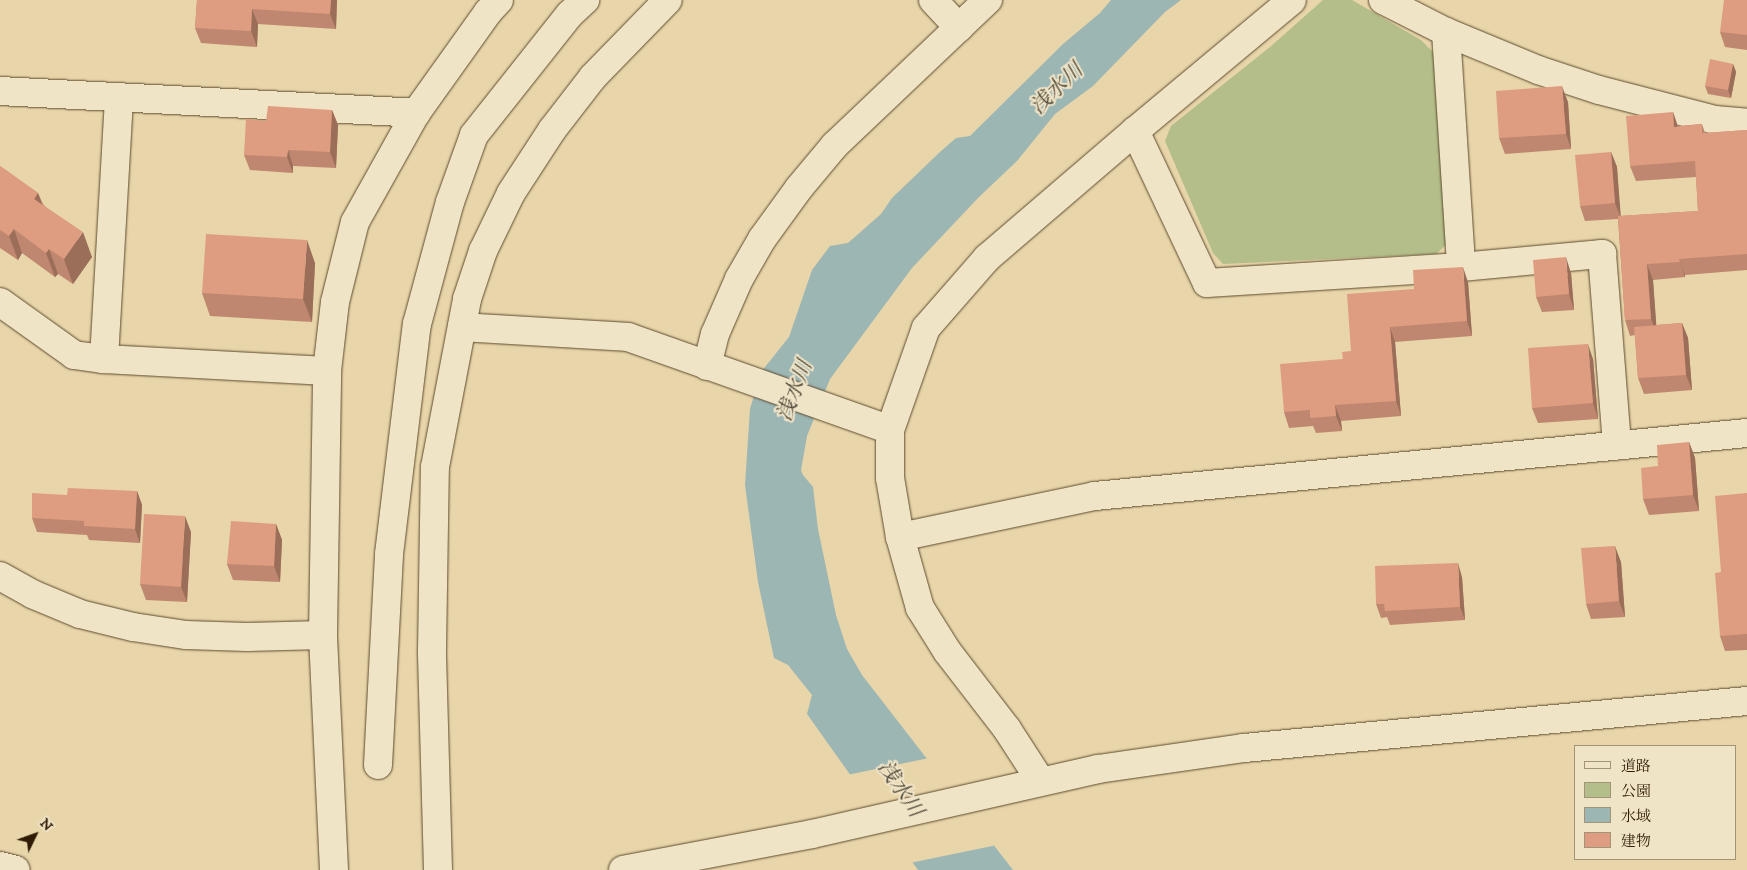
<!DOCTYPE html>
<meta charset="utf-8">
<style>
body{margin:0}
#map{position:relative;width:1747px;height:870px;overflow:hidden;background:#e8d5a9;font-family:"IM FELL DW Pica","Noto Serif JP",serif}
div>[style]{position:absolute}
.green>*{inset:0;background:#b3be8a}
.water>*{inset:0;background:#9cb6b4}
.pier>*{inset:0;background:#e8d5a9}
.roads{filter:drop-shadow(0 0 1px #5d4a2e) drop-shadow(0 0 1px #5d4a2e)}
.minor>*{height:28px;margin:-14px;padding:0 14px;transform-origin:14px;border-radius:14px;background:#f0e4c7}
.tertiary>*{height:28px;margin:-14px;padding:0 14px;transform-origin:14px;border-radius:14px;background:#f0e4c7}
.wall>*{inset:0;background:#bf876f}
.shaded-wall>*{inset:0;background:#9b6e5a}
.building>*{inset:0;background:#de9d81}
span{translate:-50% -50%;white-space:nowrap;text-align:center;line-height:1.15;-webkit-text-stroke:4px #f0e4c7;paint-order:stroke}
.water-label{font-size:21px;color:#504a3a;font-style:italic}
.legend{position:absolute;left:1574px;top:745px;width:162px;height:115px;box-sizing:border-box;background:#f0e4c7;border:1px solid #a39479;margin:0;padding:6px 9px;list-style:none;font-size:15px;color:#2f1b05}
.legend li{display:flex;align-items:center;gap:10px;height:25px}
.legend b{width:25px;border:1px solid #a39479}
.north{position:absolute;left:10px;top:810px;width:50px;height:50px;-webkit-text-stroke:4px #f0e4c7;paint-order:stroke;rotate:48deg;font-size:14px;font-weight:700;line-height:20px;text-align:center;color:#2f1b05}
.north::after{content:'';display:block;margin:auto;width:18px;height:22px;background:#2f1b05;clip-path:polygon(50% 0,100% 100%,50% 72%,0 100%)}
</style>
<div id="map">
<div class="green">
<i style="clip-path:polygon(1323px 0,1352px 0,1421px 40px,1436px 55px,1449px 242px,1436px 254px,1223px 264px,1213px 253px,1165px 141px,1171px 126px,1270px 47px)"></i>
</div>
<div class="water">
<i style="clip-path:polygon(1111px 0,1181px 0,1165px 12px,1093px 86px,1055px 114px,1017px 161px,978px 198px,912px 268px,830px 379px,807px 436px,801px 470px,803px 475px,813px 487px,818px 529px,836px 615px,847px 649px,862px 675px,1013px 870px,918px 870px,807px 714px,812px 695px,788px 665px,774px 658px,758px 582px,745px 485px,750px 409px,761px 372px,789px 337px,812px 270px,830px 246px,848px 243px,881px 214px,892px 198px,940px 152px,956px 138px,970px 136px,1063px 44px,1100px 13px)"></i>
</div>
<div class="pier">
<i style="clip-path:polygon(929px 758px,985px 829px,997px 845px,910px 863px,847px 775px)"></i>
</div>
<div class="roads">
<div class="minor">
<i style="left:933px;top:0;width:38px;rotate:47deg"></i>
<i style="left:1383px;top:0;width:71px;rotate:26.9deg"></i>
<i style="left:1446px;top:32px;width:100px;rotate:22.4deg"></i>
<i style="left:1538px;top:70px;width:64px;rotate:18.2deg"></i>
<i style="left:1599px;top:90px;width:120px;rotate:14.5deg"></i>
<i style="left:1715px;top:120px;width:32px;rotate:5deg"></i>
<i style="left:1446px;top:32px;width:235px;rotate:86.3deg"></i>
<i style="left:0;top:91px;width:417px;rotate:3deg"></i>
<i style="left:416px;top:113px;width:124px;rotate:-54.5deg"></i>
<i style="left:488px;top:12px;width:16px;rotate:-47deg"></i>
<i style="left:1135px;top:131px;width:168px;rotate:64.7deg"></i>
<i style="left:1207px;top:283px;width:255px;rotate:-3.6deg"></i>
<i style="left:1461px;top:267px;width:142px;rotate:-5.3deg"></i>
<i style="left:1602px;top:254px;width:192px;rotate:85.5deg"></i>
<i style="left:0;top:302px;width:91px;rotate:35.6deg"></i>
<i style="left:74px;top:355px;width:30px;rotate:8deg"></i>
<i style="left:104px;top:359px;width:223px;rotate:3.1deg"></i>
<i style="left:462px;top:327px;width:166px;rotate:3.4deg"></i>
<i style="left:628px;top:337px;width:278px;rotate:19.5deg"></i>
<i style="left:104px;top:359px;width:261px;rotate:-86.7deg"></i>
<i style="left:707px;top:366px;width:33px;rotate:-76deg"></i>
<i style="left:715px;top:334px;width:60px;rotate:-66.4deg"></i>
<i style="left:739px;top:279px;width:46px;rotate:-60.1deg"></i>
<i style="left:762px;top:239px;width:63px;rotate:-54deg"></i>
<i style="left:799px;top:188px;width:56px;rotate:-50.1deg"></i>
<i style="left:835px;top:145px;width:211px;rotate:-43.5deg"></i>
<i style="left:900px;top:537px;width:199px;rotate:-11.9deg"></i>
<i style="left:1095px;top:496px;width:655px;rotate:-5.52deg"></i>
<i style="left:0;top:576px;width:37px;rotate:29deg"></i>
<i style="left:32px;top:594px;width:52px;rotate:22.6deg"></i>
<i style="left:80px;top:614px;width:55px;rotate:13.8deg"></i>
<i style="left:133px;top:627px;width:54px;rotate:8.6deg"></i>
<i style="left:186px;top:635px;width:61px;rotate:1.9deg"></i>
<i style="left:247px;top:637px;width:76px;rotate:-1.5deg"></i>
<i style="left:1040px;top:780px;width:61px;rotate:-122.9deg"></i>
<i style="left:1007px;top:729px;width:98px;rotate:-127.6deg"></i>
<i style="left:947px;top:651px;width:51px;rotate:-122.1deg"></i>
<i style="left:920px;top:608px;width:74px;rotate:-105.7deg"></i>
<i style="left:900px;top:537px;width:60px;rotate:-99.6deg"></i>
<i style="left:890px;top:478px;width:48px;rotate:-90deg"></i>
<i style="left:890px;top:430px;width:108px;rotate:-70.6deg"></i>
<i style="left:926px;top:328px;width:93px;rotate:-48.9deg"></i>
<i style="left:987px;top:258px;width:195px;rotate:-40.6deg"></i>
<i style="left:1135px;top:131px;width:204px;rotate:-39.8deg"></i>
<i style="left:334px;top:870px;width:235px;rotate:-92.7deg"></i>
<i style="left:323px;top:635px;width:264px;rotate:-89.1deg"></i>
<i style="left:327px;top:371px;width:69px;rotate:-83.4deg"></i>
<i style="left:335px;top:302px;width:82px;rotate:-76deg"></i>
<i style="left:355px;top:222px;width:125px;rotate:-60.8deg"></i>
<i style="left:438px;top:870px;width:220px;rotate:-91.6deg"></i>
<i style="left:432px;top:650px;width:183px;rotate:-89.1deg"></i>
<i style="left:435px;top:467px;width:171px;rotate:-79.2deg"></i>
<i style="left:467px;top:299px;width:51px;rotate:-71.6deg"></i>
<i style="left:483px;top:251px;width:64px;rotate:-64.2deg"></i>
<i style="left:511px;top:193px;width:75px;rotate:-56.9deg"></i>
<i style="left:552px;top:130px;width:67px;rotate:-52.3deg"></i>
<i style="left:593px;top:77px;width:107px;rotate:-45.8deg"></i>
</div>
<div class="tertiary">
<i style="left:378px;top:765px;width:211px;rotate:-87deg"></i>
<i style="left:389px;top:554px;width:232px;rotate:-83.1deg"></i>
<i style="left:417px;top:324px;width:126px;rotate:-74.9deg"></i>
<i style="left:450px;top:202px;width:71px;rotate:-70.3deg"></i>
<i style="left:474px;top:135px;width:154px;rotate:-51.6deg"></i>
<i style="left:570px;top:14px;width:21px;rotate:-43deg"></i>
<i style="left:0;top:866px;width:16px;rotate:14deg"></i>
<i style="left:623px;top:870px;width:192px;rotate:-10.8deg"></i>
<i style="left:812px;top:834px;width:293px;rotate:-12.8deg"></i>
<i style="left:1098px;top:769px;width:148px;rotate:-8.2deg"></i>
<i style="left:1244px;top:748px;width:505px;rotate:-5.34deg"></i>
</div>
</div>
<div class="wall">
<i style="clip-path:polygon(197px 0,337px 0,336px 29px,258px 24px,257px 47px,201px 43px,195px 28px)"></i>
<i style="clip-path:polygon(1747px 0,1747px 50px,1725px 47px,1720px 32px)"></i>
<i style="clip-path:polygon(1733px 64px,1736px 72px,1731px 98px,1708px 94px,1705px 86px)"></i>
<i style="clip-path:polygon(1568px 102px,1571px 149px,1505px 154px,1499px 138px)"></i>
<i style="clip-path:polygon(332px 110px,338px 125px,336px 168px,293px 166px,293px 173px,250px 170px,244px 155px,266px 121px)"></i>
<i style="clip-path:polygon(1673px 112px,1678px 126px,1702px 124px,1705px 133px,1747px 130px,1747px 270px,1685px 275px,1685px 277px,1653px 280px,1656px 325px,1682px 323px,1688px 338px,1692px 390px,1644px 394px,1638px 378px,1635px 335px,1630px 336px,1625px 320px,1618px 219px,1585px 221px,1580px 206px,1611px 152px,1617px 167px,1620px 216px,1698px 211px,1696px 177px,1636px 181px,1630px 166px)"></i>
<i style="clip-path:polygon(0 166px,38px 193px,43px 204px,92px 257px,73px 284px,58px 274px,55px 277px,22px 253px,18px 260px,0 248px)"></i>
<i style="clip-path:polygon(315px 263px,312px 322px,210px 316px,202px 293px)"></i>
<i style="clip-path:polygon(1571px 273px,1574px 310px,1542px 312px,1536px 297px)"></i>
<i style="clip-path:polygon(1468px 282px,1472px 336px,1395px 342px,1401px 416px,1341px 421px,1342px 431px,1316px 433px,1313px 426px,1289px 428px,1284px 412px,1343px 359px,1414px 289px)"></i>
<i style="clip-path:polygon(1593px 359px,1598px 419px,1538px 423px,1532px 408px)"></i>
<i style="clip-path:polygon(1689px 442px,1695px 458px,1699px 511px,1649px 515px,1643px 499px)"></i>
<i style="clip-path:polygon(137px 491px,142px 505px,140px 543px,89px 540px,87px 535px,37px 532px,32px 518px)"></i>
<i style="clip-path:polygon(1747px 493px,1747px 650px,1725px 651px,1720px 636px,1721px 572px)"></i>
<i style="clip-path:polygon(276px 524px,282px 540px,280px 582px,233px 580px,227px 564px)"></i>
<i style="clip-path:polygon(191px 532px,187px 602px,146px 600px,140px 584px)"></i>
<i style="clip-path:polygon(1621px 562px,1625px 617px,1591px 619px,1586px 604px)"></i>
<i style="clip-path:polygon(1462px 577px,1465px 620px,1390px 625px,1387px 617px,1381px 618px,1376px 604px)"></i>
</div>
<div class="shaded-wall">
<i style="clip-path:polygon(331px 0,337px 0,336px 29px,330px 14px)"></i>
<i style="clip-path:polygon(252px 9px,258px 24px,257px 47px,251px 31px)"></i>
<i style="clip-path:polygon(1733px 64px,1736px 72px,1731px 98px,1728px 90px)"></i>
<i style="clip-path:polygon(1562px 86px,1568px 102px,1571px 149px,1566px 134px)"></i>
<i style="clip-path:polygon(332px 110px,338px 125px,336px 168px,330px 152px)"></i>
<i style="clip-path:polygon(1673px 112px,1678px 128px,1674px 127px)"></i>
<i style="clip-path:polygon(288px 150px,293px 166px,293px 173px,287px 157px)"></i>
<i style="clip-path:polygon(1611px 152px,1617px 167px,1621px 219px,1615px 203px)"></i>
<i style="clip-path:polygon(38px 193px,47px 218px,34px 199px)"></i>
<i style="clip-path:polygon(14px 229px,22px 253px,18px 260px,9px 236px)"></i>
<i style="clip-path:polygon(83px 232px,92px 257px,73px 284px,64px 259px)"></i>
<i style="clip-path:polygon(307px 240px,315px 263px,312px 322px,303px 299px)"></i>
<i style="clip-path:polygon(49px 249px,58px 274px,55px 277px,46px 253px)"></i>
<i style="clip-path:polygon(1566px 257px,1571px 273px,1574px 310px,1569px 294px)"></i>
<i style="clip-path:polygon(1679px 259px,1685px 275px,1685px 277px)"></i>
<i style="clip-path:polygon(1647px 264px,1653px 280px,1657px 334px,1651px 319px)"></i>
<i style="clip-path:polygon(1463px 267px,1468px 282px,1472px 336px,1467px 321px)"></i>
<i style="clip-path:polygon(1682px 323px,1688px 338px,1692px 390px,1686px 375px)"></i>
<i style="clip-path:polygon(1390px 327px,1395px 342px,1401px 416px,1396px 401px)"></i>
<i style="clip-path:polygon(1588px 344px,1593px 359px,1598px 419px,1593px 403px)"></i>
<i style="clip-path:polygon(1335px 405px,1341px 421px,1342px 431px,1336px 416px)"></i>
<i style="clip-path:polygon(1689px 442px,1695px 458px,1699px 511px,1693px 495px)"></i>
<i style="clip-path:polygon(137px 491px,142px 505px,140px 543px,135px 529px)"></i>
<i style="clip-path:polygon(185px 516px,191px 532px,187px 602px,181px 587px)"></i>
<i style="clip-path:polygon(276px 524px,282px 540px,280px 582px,274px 566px)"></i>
<i style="clip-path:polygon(1615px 546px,1621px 562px,1625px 617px,1619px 601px)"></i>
<i style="clip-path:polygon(1458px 563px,1462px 577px,1465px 620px,1460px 607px)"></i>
</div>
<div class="building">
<i style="clip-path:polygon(197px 0,331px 0,330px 14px,252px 9px,251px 31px,195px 28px)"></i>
<i style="clip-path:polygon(1724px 0,1747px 0,1747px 35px,1720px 32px)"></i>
<i style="clip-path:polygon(1710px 59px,1733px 64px,1728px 90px,1705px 86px)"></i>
<i style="clip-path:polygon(1562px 86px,1566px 134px,1499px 138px,1496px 91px)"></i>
<i style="clip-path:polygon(268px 106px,332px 110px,330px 152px,288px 150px,287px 157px,244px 155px,246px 119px,266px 121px)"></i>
<i style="clip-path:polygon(1673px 112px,1674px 127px,1702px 124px,1702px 133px,1747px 130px,1747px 254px,1679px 259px,1680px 262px,1647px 264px,1651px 319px,1625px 320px,1618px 216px,1698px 211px,1695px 161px,1630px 166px,1626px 116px)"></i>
<i style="clip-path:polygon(1611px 152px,1615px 203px,1580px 206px,1575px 155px)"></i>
<i style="clip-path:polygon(0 166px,38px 193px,34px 199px,83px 232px,64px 259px,49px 249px,46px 253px,14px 229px,9px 236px,0 230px)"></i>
<i style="clip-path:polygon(206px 234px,307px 240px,303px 299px,202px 293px)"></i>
<i style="clip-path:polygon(1566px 257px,1569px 294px,1536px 297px,1533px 260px)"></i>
<i style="clip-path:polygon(1463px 267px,1467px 321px,1390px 327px,1396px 401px,1335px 405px,1336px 416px,1310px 418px,1310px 410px,1284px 412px,1280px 364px,1343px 359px,1342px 352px,1351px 351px,1347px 294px,1414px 289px,1413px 270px)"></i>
<i style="clip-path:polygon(1682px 323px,1686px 375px,1638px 378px,1634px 327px)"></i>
<i style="clip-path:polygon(1588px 344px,1593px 403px,1532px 408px,1528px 348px)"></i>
<i style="clip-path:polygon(1689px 442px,1693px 495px,1643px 499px,1641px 468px,1658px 466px,1657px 445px)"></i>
<i style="clip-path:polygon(68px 488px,137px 491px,135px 529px,84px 526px,84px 521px,32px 518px,32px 493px,67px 495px)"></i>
<i style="clip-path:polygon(1747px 493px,1747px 634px,1720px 636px,1715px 573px,1721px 572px,1715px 496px)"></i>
<i style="clip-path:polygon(144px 514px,185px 516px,181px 587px,140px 584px)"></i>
<i style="clip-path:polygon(231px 521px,276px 524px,274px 566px,227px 564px)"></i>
<i style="clip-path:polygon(1615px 546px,1619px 601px,1586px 604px,1581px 548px)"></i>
<i style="clip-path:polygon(1458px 563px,1460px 607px,1385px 611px,1384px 604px,1376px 604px,1375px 566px)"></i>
</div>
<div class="water-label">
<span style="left:1057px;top:89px;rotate:-44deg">浅水川</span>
<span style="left:795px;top:391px;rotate:-69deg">浅水川</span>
<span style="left:900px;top:789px;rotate:56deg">浅水川</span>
</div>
<ul class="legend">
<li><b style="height:6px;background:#f0e4c7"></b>道路</li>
<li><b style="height:14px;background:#b3be8a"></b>公園</li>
<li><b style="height:14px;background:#9cb6b4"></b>水域</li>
<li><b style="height:14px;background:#de9d81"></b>建物</li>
</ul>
<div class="north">N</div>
</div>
